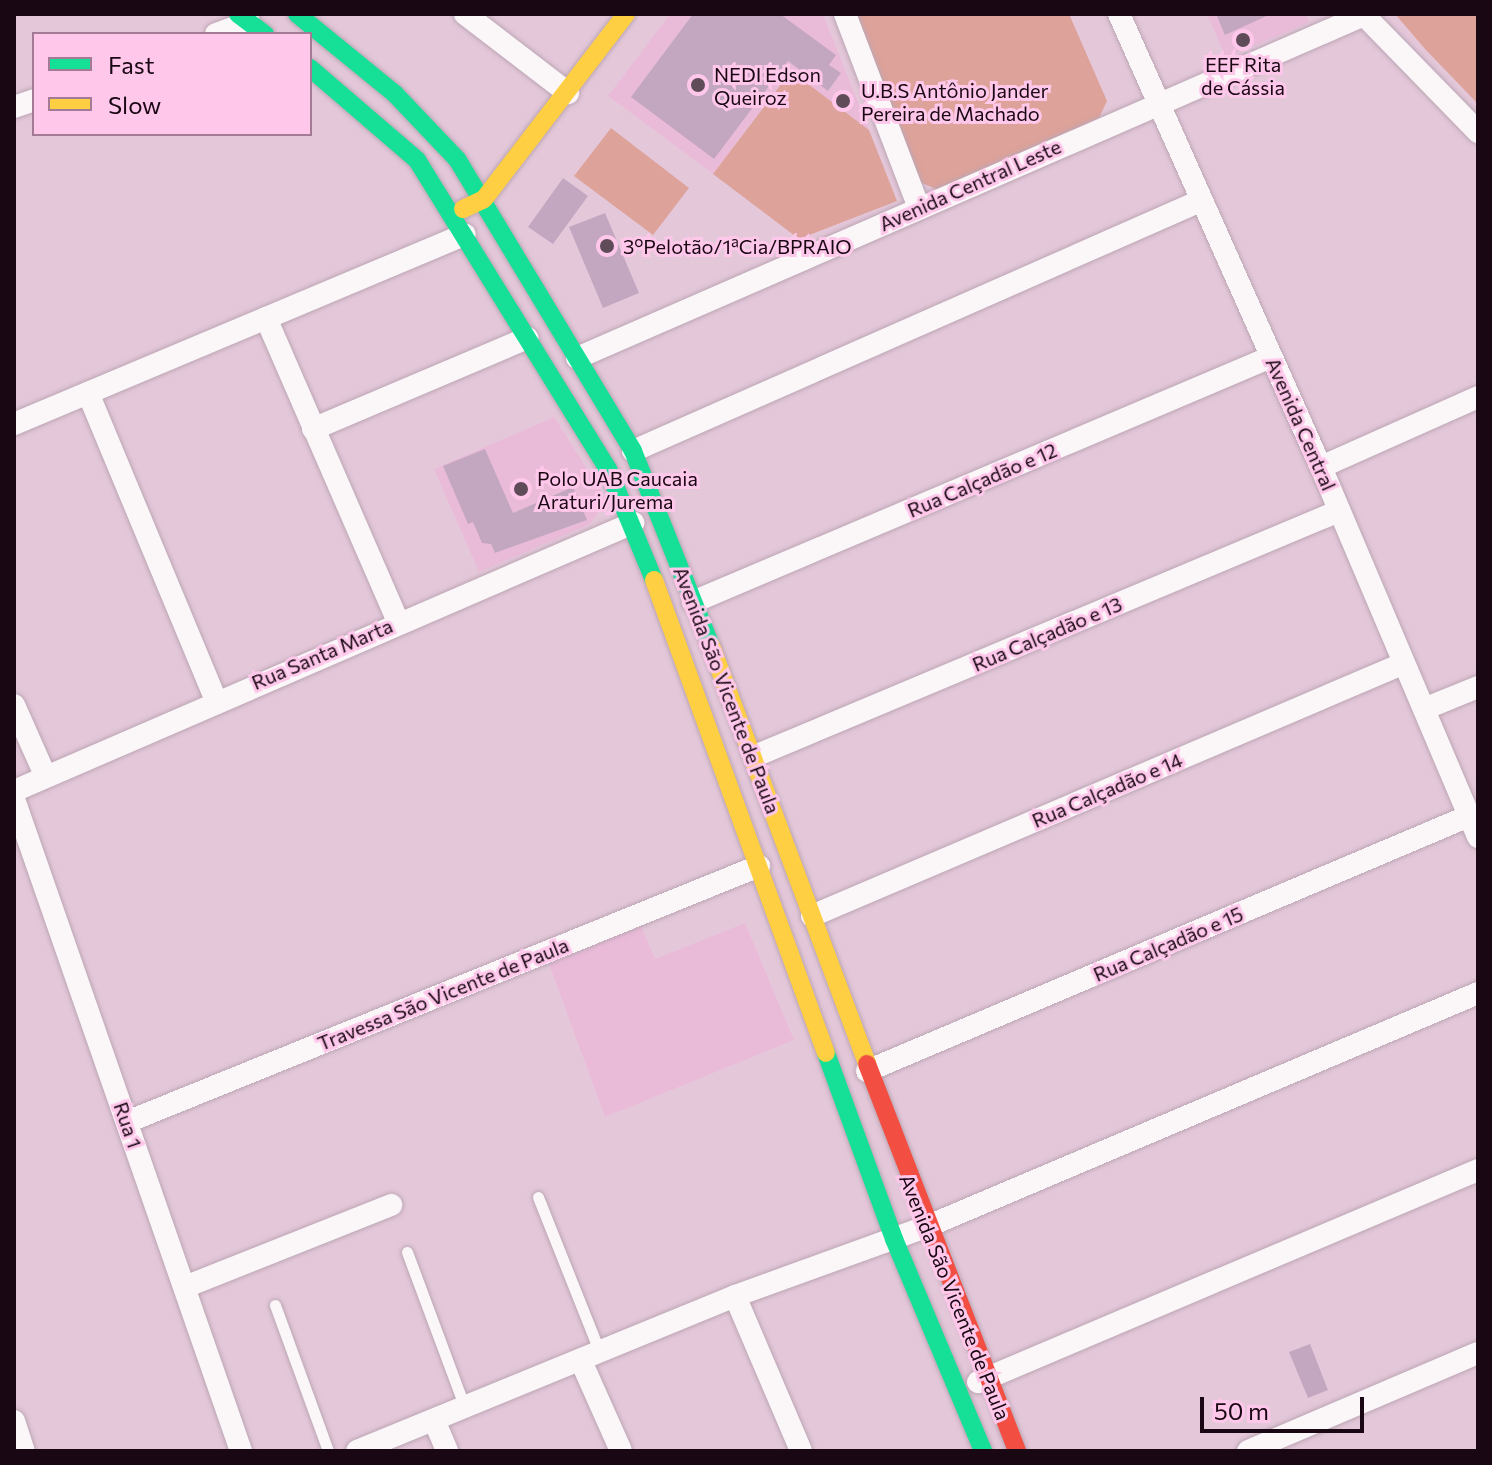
<!DOCTYPE html>
<meta charset="utf-8">
<style>
body{margin:0}
#map{position:relative;width:1492px;height:1465px;overflow:hidden;background:#e4c8da;font-family:Commissioner,sans-serif}
div>[style]{position:absolute}
.built>*{inset:0;background:#eabbd9}
.green>*{inset:0;background:#dda29a}
.building>*{inset:0;background:#c3a7c1}
.roads{filter:drop-shadow(0 0 2px #bca6b4) drop-shadow(0 0 2px #bca6b4)}
.lane>*{height:11px;margin:-5.5px;padding:0 5.5px;transform-origin:5.5px;border-radius:5.5px;background:#fbf7f9}
.street>*{height:22px;margin:-11px;padding:0 11px;transform-origin:11px;border-radius:11px;background:#fbf7f9}
.fast>*{height:18px;margin:-9px;padding:0 9px;transform-origin:9px;border-radius:9px;background:#16e098}
.slow>*{height:18px;margin:-9px;padding:0 9px;transform-origin:9px;border-radius:9px;background:#ffcf43}
.jam>*{height:18px;margin:-9px;padding:0 9px;transform-origin:9px;border-radius:9px;background:#f24e42}
.dots>*{width:22px;height:22px;translate:-50% -50%;box-sizing:border-box;border:4px solid #ffc8eb;border-radius:50%}
span{translate:-50% -50%;white-space:nowrap;text-align:center;line-height:1.15;-webkit-text-stroke:6px #ffc8eb;paint-order:stroke}
.poi-label{font-size:20px;color:#190713}
.left{translate:0 -50%;text-align:left}
.street-label{font-size:20px;color:#190713}
.frame{position:absolute;inset:0;border:16px solid #190713;pointer-events:none}
.legend{position:absolute;left:32px;top:32px;width:280px;height:104px;box-sizing:border-box;background:#ffc8eb;border:2px solid #a37b95;margin:0;padding:10px 14px;list-style:none;font-size:24px;color:#190713}
.legend li{display:flex;align-items:center;gap:16px;height:40px}
.legend b{width:40px;border:2px solid #a37b95}
.scale{position:absolute;left:1200px;top:1397px;width:164px;height:36px;box-sizing:border-box;border:4px solid #190713;border-top:0;padding-left:10px;font-size:24px;line-height:28px;white-space:nowrap;color:#190713;-webkit-text-stroke:6px #ffc8eb;paint-order:stroke}
</style>
<div id="map">
<div class="built">
<i style="clip-path:polygon(670px 14px,823px 14px,869px 130px,790px 71px,713px 174px,608px 96px)"></i>
<i style="clip-path:polygon(1207px 14px,1305px 14px,1309px 22px,1226px 58px)"></i>
<i style="clip-path:polygon(554px 417px,607px 500px,590px 524px,479px 572px,434px 469px)"></i>
<i style="clip-path:polygon(745px 923px,794px 1040px,605px 1117px,549px 964px,641px 926px,655px 959px)"></i>
</div>
<div class="green">
<i style="clip-path:polygon(856px 14px,1069px 14px,1107px 101px,1099px 118px,938px 190px,920px 182px)"></i>
<i style="clip-path:polygon(1395px 14px,1478px 14px,1478px 104px,1426px 50px)"></i>
<i style="clip-path:polygon(791px 71px,869px 130px,897px 201px,799px 239px,713px 174px)"></i>
<i style="clip-path:polygon(611px 128px,689px 188px,653px 235px,574px 176px)"></i>
</div>
<div class="building">
<i style="clip-path:polygon(693px 14px,780px 14px,836px 55px,829px 65px,841px 73px,828px 91px,788px 61px,714px 159px,631px 97px)"></i>
<i style="clip-path:polygon(1216px 14px,1271px 14px,1225px 35px)"></i>
<i style="clip-path:polygon(563px 178px,588px 196px,553px 244px,528px 227px)"></i>
<i style="clip-path:polygon(605px 213px,639px 293px,603px 308px,569px 227px)"></i>
<i style="clip-path:polygon(485px 449px,513px 513px,573px 487px,587px 520px,495px 553px,491px 544px,482px 543px,473px 522px,468px 524px,443px 466px)"></i>
<i style="clip-path:polygon(1310px 1344px,1328px 1390px,1308px 1398px,1289px 1352px)"></i>
</div>
<div class="roads">
<div class="lane">
<i style="left:538px;top:1197px;width:168px;rotate:68.3deg"></i>
<i style="left:407px;top:1252px;width:166px;rotate:69.6deg"></i>
<i style="left:275px;top:1305px;width:155px;rotate:70deg"></i>
</div>
<div class="street">
<i style="left:465px;top:14px;width:130px;rotate:37.5deg"></i>
<i style="left:845px;top:14px;width:208px;rotate:69.1deg"></i>
<i style="left:1119px;top:14px;width:496px;rotate:66deg"></i>
<i style="left:1321px;top:467px;width:402px;rotate:67deg"></i>
<i style="left:1363px;top:14px;width:165px;rotate:45.7deg"></i>
<i style="left:216px;top:34px;width:35px;rotate:-20deg"></i>
<i style="left:14px;top:107px;width:21px;rotate:-19deg"></i>
<i style="left:266px;top:318px;width:331px;rotate:66.5deg"></i>
<i style="left:577px;top:358px;width:858px;rotate:-23.55deg"></i>
<i style="left:88px;top:393px;width:333px;rotate:67.4deg"></i>
<i style="left:14px;top:424px;width:489px;rotate:-22.8deg"></i>
<i style="left:313px;top:429px;width:233px;rotate:-23deg"></i>
<i style="left:633px;top:451px;width:620px;rotate:-23.79deg"></i>
<i style="left:1321px;top:467px;width:172px;rotate:-24deg"></i>
<i style="left:693px;top:602px;width:628px;rotate:-22.97deg"></i>
<i style="left:14px;top:705px;width:77px;rotate:66.1deg"></i>
<i style="left:1424px;top:709px;width:58px;rotate:-22.2deg"></i>
<i style="left:755px;top:756px;width:633px;rotate:-22.76deg"></i>
<i style="left:14px;top:791px;width:675px;rotate:-23.41deg"></i>
<i style="left:14px;top:799px;width:690px;rotate:70.8deg"></i>
<i style="left:812px;top:916px;width:642px;rotate:-23.13deg"></i>
<i style="left:867px;top:1071px;width:654px;rotate:-22.96deg"></i>
<i style="left:127px;top:1122px;width:682px;rotate:-22.05deg"></i>
<i style="left:185px;top:1287px;width:222px;rotate:-21.7deg"></i>
<i style="left:735px;top:1296px;width:168px;rotate:66.9deg"></i>
<i style="left:581px;top:1361px;width:98px;rotate:66deg"></i>
<i style="left:978px;top:1382px;width:543px;rotate:-22.98deg"></i>
<i style="left:434px;top:1420px;width:34px;rotate:67deg"></i>
<i style="left:14px;top:1421px;width:32px;rotate:72deg"></i>
<i style="left:357px;top:1451px;width:409px;rotate:-22.3deg"></i>
<i style="left:735px;top:1296px;width:203px;rotate:-19.9deg"></i>
<i style="left:926px;top:1227px;width:600px;rotate:-22.97deg"></i>
<i style="left:1248px;top:1451px;width:250px;rotate:-23.1deg"></i>
</div>
<div class="fast">
<i style="left:238px;top:14px;width:34px;rotate:37deg"></i>
<i style="left:297px;top:14px;width:127px;rotate:39.2deg"></i>
<i style="left:395px;top:94px;width:90px;rotate:46.4deg"></i>
<i style="left:457px;top:159px;width:341px;rotate:58.9deg"></i>
<i style="left:633px;top:451px;width:210px;rotate:68.2deg"></i>
<i style="left:310px;top:68px;width:141px;rotate:40.7deg"></i>
<i style="left:417px;top:160px;width:363px;rotate:58.3deg"></i>
<i style="left:608px;top:469px;width:120px;rotate:67.5deg"></i>
<i style="left:826px;top:1053px;width:198px;rotate:69.9deg"></i>
<i style="left:894px;top:1239px;width:230px;rotate:67.2deg"></i>
</div>
<div class="slow">
<i style="left:463px;top:209px;width:23px;rotate:-25deg"></i>
<i style="left:484px;top:199px;width:233px;rotate:-52.5deg"></i>
<i style="left:654px;top:580px;width:503px;rotate:70.02deg"></i>
<i style="left:711px;top:646px;width:446px;rotate:69.5deg"></i>
</div>
<div class="jam">
<i style="left:867px;top:1064px;width:415px;rotate:68.8deg"></i>
</div>
</div>
<div class="dots">
<i style="left:1243px;top:40px;background:#604b59"></i>
<i style="left:698px;top:85px;background:#604b59"></i>
<i style="left:843px;top:101px;background:#604b59"></i>
<i style="left:607px;top:246px;background:#604b59"></i>
<i style="left:521px;top:489px;background:#604b59"></i>
</div>
<div class="poi-label">
<span style="left:1243px;top:76px">EEF Rita<br>de Cássia</span>
<span class="left" style="left:714px;top:86px">NEDI Edson<br>Queiroz</span>
<span class="left" style="left:861px;top:102px">U.B.S Antônio Jander<br>Pereira de Machado</span>
<span class="left" style="left:623px;top:246px">3ºPelotão/1ªCia/BPRAIO</span>
<span class="left" style="left:537px;top:490px">Polo UAB Caucaia<br>Araturi/Jurema</span>
</div>
<div class="street-label">
<span style="left:970px;top:185px;rotate:-24deg">Avenida Central Leste</span>
<span style="left:1301px;top:424px;rotate:66deg">Avenida Central</span>
<span style="left:982px;top:480px;rotate:-23deg">Rua Calçadão e 12</span>
<span style="left:1047px;top:634px;rotate:-23deg">Rua Calçadão e 13</span>
<span style="left:322px;top:654px;rotate:-23deg">Rua Santa Marta</span>
<span style="left:727px;top:690px;rotate:69deg">Avenida São Vicente de Paula</span>
<span style="left:1107px;top:790px;rotate:-23deg">Rua Calçadão e 14</span>
<span style="left:1168px;top:944px;rotate:-23deg">Rua Calçadão e 15</span>
<span style="left:443px;top:994px;rotate:-22deg">Travessa São Vicente de Paula</span>
<span style="left:128px;top:1125px;rotate:71deg">Rua 1</span>
<span style="left:955px;top:1297px;rotate:68deg">Avenida São Vicente de Paula</span>
</div>
<div class="frame"></div>
<ul class="legend">
<li><b style="height:10px;background:#16e098"></b>Fast</li>
<li><b style="height:10px;background:#ffcf43"></b>Slow</li>
</ul>
<div class="scale">50 m</div>
</div>
